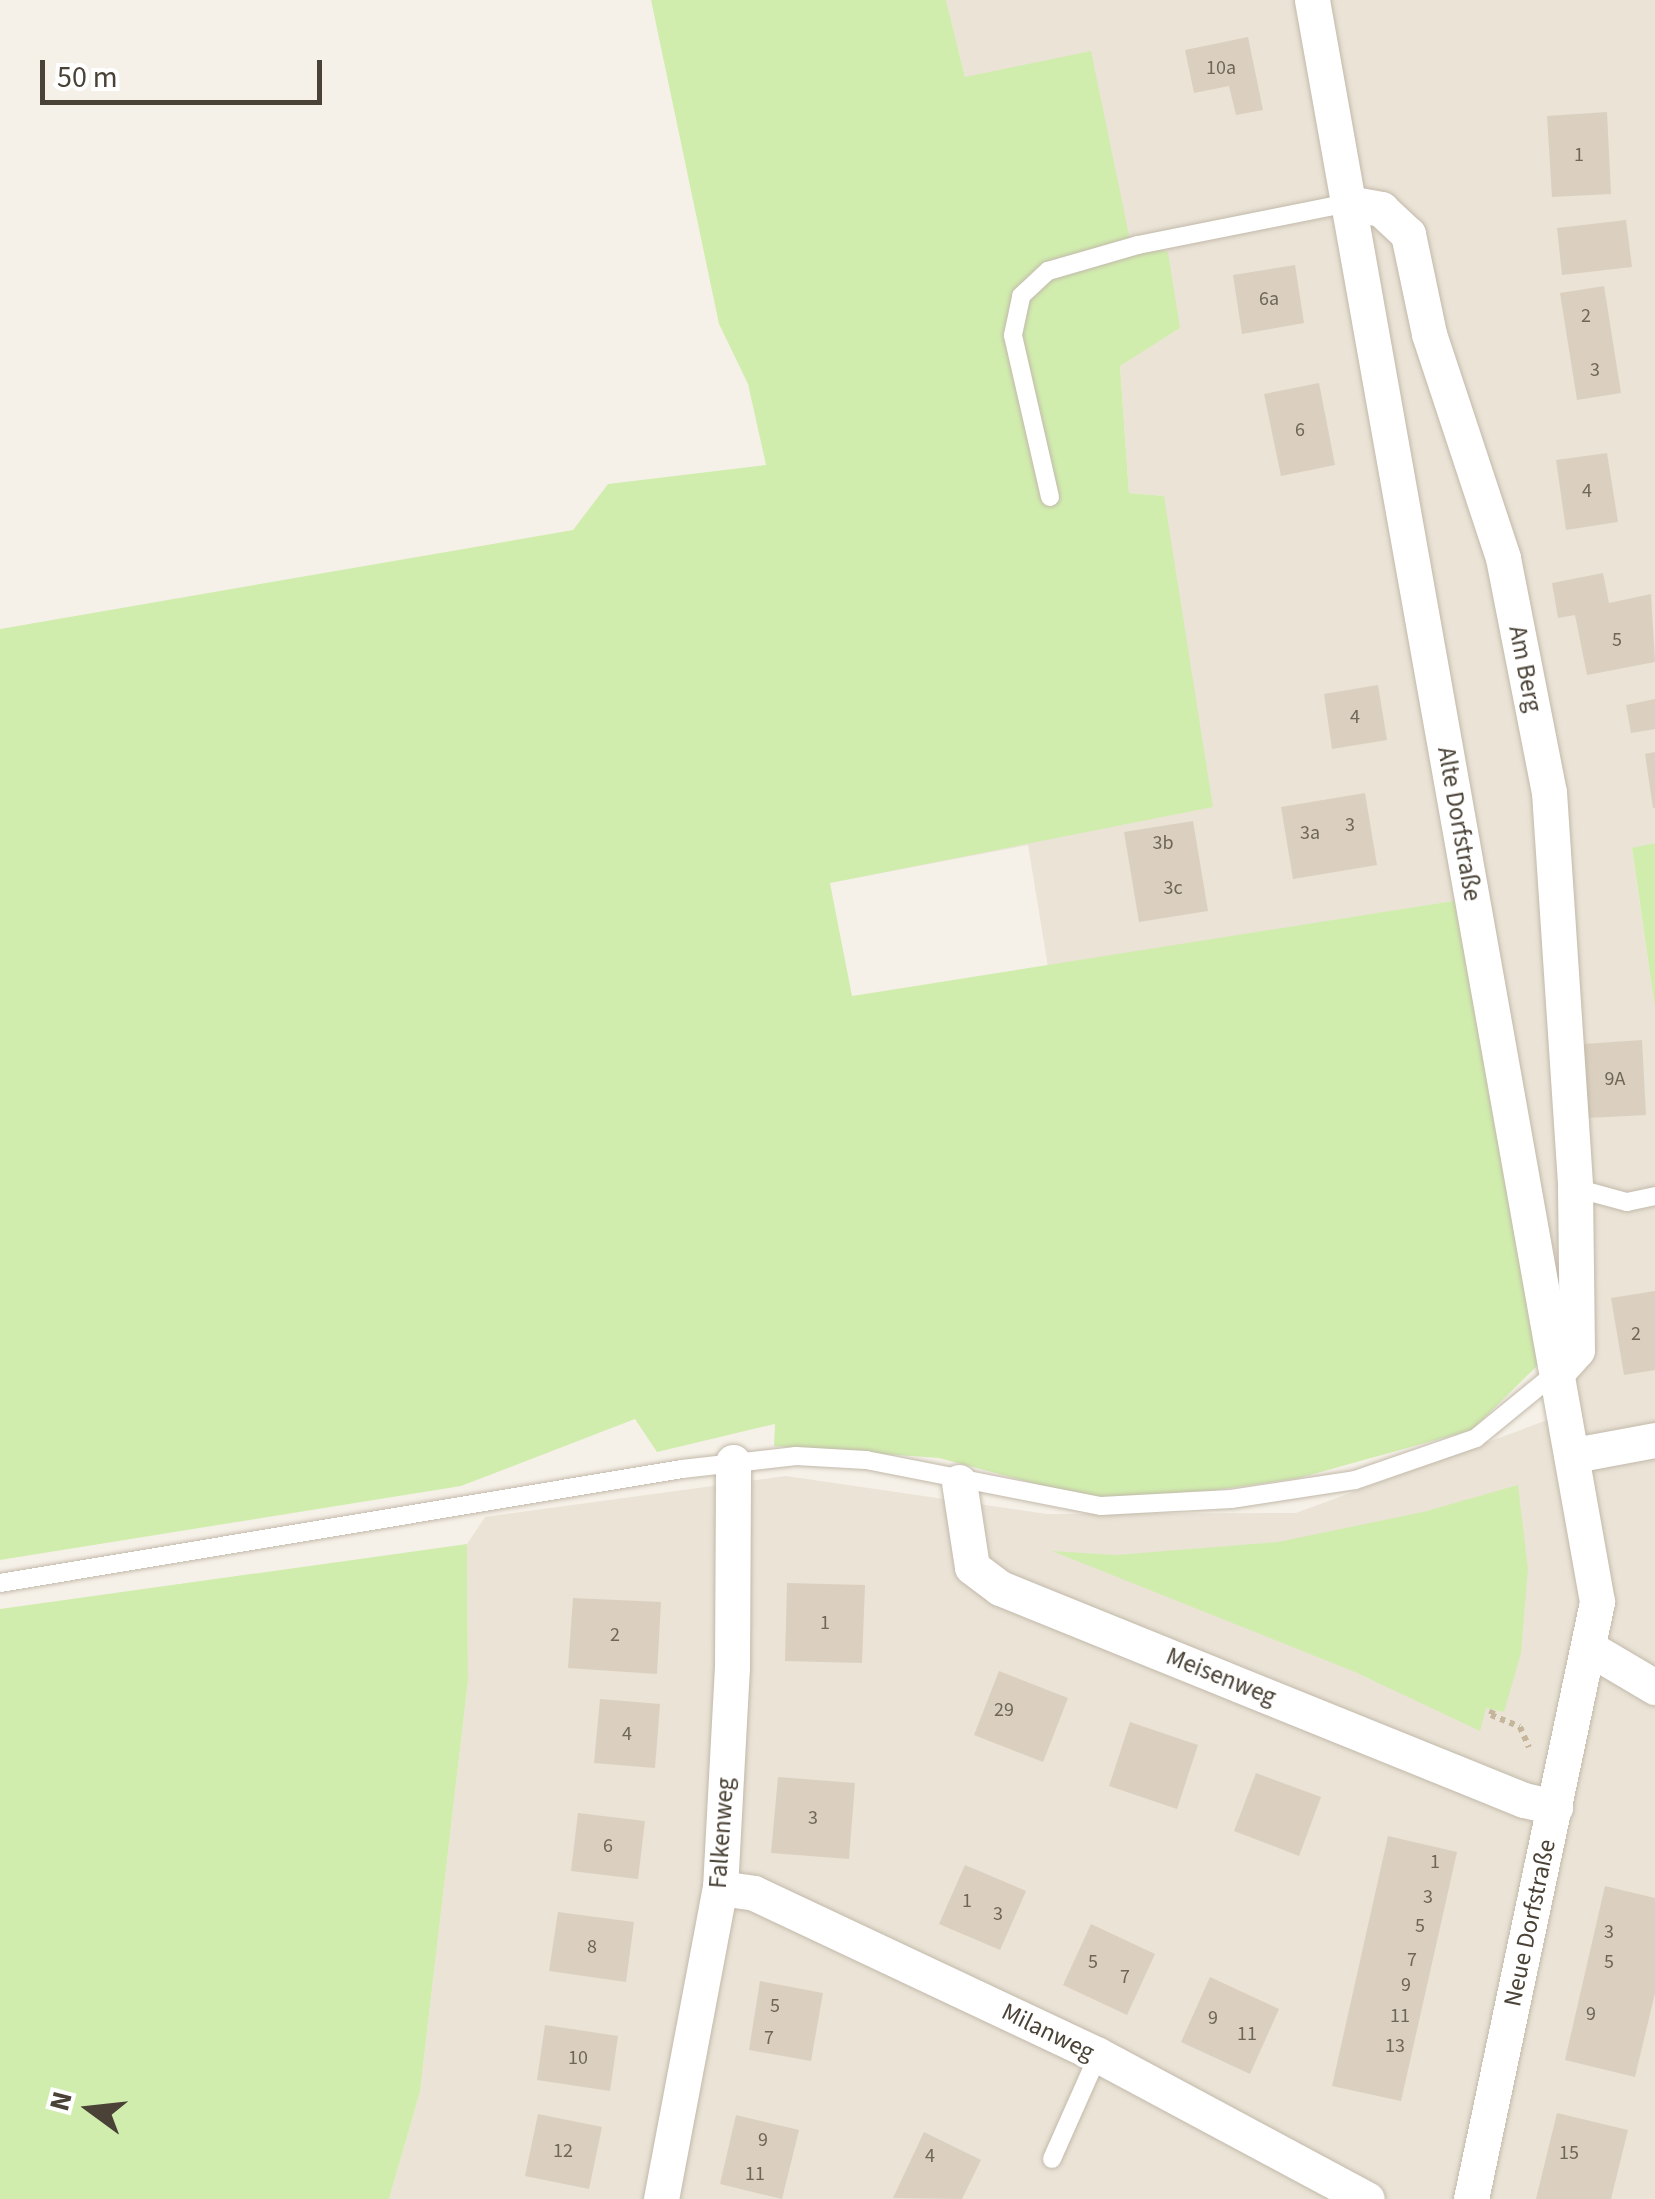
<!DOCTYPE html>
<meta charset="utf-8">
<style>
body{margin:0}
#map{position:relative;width:1655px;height:2199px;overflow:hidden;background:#f6f1e8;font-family:"Source Sans 3",sans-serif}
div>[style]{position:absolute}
.residential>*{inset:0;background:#eae3d6}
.green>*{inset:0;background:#d1edae}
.building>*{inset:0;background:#dbd0bf}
.path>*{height:6px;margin-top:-3px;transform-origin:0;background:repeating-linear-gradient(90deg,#c5b59a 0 5px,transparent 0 10px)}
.roads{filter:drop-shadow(0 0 2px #c2b9aa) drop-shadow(0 0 2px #c2b9aa)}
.lane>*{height:18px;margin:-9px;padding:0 9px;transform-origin:9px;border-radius:9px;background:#fff}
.street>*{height:35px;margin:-17.5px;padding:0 17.5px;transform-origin:17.5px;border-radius:17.5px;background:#fff}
span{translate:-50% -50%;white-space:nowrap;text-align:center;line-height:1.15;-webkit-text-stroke:8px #fff;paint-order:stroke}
.number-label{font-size:20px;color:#6e6658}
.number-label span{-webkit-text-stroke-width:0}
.street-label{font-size:25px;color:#4a4236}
.north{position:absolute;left:40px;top:2059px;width:100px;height:100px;-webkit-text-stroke:8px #fff;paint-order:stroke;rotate:285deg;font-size:28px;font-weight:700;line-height:40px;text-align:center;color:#4a4236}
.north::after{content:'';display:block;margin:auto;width:35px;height:45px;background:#4a4236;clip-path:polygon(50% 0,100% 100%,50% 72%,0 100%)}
.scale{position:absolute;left:40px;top:60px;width:282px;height:45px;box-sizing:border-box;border:5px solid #4a4236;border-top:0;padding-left:12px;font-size:30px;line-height:35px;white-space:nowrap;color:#4a4236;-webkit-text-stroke:8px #fff;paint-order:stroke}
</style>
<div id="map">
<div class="residential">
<i style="clip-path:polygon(946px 0,1655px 0,1655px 843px,1632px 849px,1655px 1009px,1655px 2199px,389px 2199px,420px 2092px,468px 1681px,467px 1544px,485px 1517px,786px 1476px,1047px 1514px,1296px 1513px,1550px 1419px,1459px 900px,1048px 967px,1028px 845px,829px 883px,1164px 496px,1129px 493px,1120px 365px,1180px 328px,1130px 241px,965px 77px)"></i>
</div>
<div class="green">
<i style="clip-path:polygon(651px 0,946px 0,965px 77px,1091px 51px,1130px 240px,1168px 252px,1180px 328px,1120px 366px,1129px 493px,1164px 496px,1213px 807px,830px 883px,852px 996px,1459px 900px,1542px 1361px,1472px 1430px,1299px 1478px,1153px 1499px,1090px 1498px,939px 1458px,774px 1446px,775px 1424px,657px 1452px,635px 1419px,461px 1486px,0 1560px,0 629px,573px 530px,608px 484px,766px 465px,748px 384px,719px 324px)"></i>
<i style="clip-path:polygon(1655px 843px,1655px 1009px,1632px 848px)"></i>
<i style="clip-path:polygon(1518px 1485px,1528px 1569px,1521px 1653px,1504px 1712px,1486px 1708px,1480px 1731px,1355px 1672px,1052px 1551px,1116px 1555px,1278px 1542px,1423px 1512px)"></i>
<i style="clip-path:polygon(467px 1544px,468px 1681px,420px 2092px,389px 2199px,0 2199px,0 1609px)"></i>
</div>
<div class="building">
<i style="clip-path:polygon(1248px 37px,1263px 110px,1236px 115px,1229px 86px,1194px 93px,1185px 50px)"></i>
<i style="clip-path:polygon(1607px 112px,1611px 194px,1552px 197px,1547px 116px)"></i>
<i style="clip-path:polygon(1626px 220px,1632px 267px,1562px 275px,1557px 228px)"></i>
<i style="clip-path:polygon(1295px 265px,1304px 323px,1242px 334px,1233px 275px)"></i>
<i style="clip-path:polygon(1604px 286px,1621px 393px,1577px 400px,1560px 293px)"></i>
<i style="clip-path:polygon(1319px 383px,1335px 465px,1281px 476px,1264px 394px)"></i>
<i style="clip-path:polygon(1607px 453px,1618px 522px,1566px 530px,1556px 460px)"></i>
<i style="clip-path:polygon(1603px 573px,1609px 603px,1651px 594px,1655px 662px,1587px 675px,1575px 615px,1558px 618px,1552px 583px)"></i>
<i style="clip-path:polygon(1378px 685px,1387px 740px,1332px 749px,1324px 694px)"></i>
<i style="clip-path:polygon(1655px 699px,1655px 729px,1631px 733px,1626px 705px)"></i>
<i style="clip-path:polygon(1655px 752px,1655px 808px,1653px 808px,1645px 754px)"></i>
<i style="clip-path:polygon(1365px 793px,1377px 865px,1293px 879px,1281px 807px)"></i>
<i style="clip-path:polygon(1193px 821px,1208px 911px,1139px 922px,1124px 832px)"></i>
<i style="clip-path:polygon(1642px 1040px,1646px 1115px,1587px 1118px,1583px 1044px)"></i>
<i style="clip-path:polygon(1655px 1291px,1655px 1370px,1624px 1375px,1611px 1298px)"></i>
<i style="clip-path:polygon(787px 1583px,865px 1585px,862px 1663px,785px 1661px)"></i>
<i style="clip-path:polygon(573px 1598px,661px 1602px,657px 1674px,568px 1668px)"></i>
<i style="clip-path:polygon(999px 1671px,1068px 1698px,1043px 1762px,974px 1735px)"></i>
<i style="clip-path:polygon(600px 1699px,660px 1704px,655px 1768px,594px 1763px)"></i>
<i style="clip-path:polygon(1130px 1722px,1198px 1745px,1177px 1809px,1109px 1786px)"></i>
<i style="clip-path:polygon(1256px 1773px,1321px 1797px,1299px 1856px,1234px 1831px)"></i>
<i style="clip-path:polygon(778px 1777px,855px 1783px,849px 1859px,771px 1853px)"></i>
<i style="clip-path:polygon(578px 1813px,645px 1821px,638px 1879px,571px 1871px)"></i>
<i style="clip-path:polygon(1388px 1836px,1457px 1852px,1401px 2101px,1332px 2086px)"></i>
<i style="clip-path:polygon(965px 1865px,1026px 1891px,1000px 1950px,939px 1924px)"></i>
<i style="clip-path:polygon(1605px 1886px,1655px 1898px,1655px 1993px,1635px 2077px,1565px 2060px)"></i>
<i style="clip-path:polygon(558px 1912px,634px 1922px,626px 1982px,549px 1971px)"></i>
<i style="clip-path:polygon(1091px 1924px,1155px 1954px,1127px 2015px,1063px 1985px)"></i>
<i style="clip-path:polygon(1210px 1977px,1279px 2009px,1250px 2074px,1181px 2042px)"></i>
<i style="clip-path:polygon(760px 1981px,823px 1993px,811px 2061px,749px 2050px)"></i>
<i style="clip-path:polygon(545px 2025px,618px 2036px,610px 2091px,537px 2080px)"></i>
<i style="clip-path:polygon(1557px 2113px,1628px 2130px,1611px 2199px,1536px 2199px)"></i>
<i style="clip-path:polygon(538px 2114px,602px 2127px,589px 2189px,525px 2176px)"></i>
<i style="clip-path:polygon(736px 2115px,799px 2130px,782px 2199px,720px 2184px)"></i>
<i style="clip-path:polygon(924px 2132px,981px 2160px,962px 2199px,893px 2198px)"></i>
</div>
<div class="path">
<i style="left:1493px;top:1710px;width:5px;rotate:112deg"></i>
<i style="left:1491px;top:1715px;width:31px;rotate:22deg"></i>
<i style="left:1520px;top:1727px;width:22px;rotate:66deg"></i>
</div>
<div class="roads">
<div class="lane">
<i style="left:1050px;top:497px;width:166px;rotate:-102.9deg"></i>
<i style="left:1013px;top:335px;width:40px;rotate:-78deg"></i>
<i style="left:1021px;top:296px;width:37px;rotate:-43deg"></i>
<i style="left:1048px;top:271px;width:94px;rotate:-16.1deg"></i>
<i style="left:1138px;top:245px;width:214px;rotate:-11.3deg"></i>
<i style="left:1575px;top:1188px;width:54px;rotate:15.1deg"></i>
<i style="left:1627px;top:1202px;width:29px;rotate:-12deg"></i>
<i style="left:0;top:1583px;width:691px;rotate:-9.49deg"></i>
<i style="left:682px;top:1469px;width:115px;rotate:-6.5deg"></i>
<i style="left:796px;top:1456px;width:70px;rotate:3.3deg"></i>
<i style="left:866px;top:1460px;width:239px;rotate:11.1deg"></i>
<i style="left:1101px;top:1506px;width:130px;rotate:-3.1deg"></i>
<i style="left:1231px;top:1499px;width:125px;rotate:-8.7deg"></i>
<i style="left:1355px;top:1480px;width:128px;rotate:-19.1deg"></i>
<i style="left:1476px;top:1438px;width:106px;rotate:-39.3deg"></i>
<i style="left:1052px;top:2159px;width:114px;rotate:-66.1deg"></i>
</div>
<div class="street">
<i style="left:1312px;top:0;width:1627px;rotate:79.91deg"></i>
<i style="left:1597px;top:1602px;width:610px;rotate:101.92deg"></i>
<i style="left:1348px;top:203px;width:34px;rotate:10deg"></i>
<i style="left:1381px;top:209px;width:37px;rotate:43deg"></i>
<i style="left:1408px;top:234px;width:102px;rotate:78.1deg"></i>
<i style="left:1429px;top:334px;width:236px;rotate:71.7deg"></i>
<i style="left:1503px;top:558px;width:238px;rotate:78.9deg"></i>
<i style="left:1549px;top:792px;width:397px;rotate:86.2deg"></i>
<i style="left:1575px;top:1188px;width:162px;rotate:89.3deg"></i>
<i style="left:1577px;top:1350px;width:28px;rotate:132deg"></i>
<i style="left:1574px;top:1455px;width:82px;rotate:-10.5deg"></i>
<i style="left:959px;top:1482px;width:86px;rotate:81.3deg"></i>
<i style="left:972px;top:1567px;width:35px;rotate:37deg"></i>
<i style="left:1000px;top:1588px;width:565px;rotate:22.03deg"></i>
<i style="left:1524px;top:1800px;width:32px;rotate:13deg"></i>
<i style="left:1589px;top:1648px;width:77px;rotate:30.6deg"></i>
<i style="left:720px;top:1888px;width:34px;rotate:8deg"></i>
<i style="left:754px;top:1893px;width:380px;rotate:25.2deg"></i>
<i style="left:1098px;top:2055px;width:305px;rotate:28.2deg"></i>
<i style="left:661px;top:2199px;width:317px;rotate:-79.3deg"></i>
<i style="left:720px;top:1888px;width:220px;rotate:-86.9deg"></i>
<i style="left:732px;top:1668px;width:206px;rotate:-89.7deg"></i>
</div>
</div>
<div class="number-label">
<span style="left:1221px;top:68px">10a</span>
<span style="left:1579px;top:155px">1</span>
<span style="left:1269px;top:299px">6a</span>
<span style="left:1586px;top:316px">2</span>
<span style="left:1595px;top:370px">3</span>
<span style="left:1300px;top:430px">6</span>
<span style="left:1587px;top:491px">4</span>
<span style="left:1617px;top:640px">5</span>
<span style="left:1355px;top:717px">4</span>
<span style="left:1350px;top:825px">3</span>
<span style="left:1310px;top:833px">3a</span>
<span style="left:1163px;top:843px">3b</span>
<span style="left:1173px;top:888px">3c</span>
<span style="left:1615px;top:1079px">9A</span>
<span style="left:1636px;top:1334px">2</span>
<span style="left:825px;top:1623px">1</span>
<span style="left:615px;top:1635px">2</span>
<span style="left:1004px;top:1710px">29</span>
<span style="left:627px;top:1734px">4</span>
<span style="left:813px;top:1818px">3</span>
<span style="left:608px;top:1846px">6</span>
<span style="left:1435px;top:1862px">1</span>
<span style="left:1428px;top:1897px">3</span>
<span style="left:967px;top:1901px">1</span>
<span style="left:998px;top:1914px">3</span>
<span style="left:1420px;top:1926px">5</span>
<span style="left:1609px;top:1932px">3</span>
<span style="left:592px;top:1947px">8</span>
<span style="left:1412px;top:1960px">7</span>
<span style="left:1093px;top:1962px">5</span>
<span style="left:1609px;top:1962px">5</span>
<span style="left:1125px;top:1977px">7</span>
<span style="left:1406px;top:1985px">9</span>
<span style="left:775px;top:2006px">5</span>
<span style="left:1591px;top:2014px">9</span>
<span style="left:1400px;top:2016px">11</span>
<span style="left:1213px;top:2018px">9</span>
<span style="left:1247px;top:2034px">11</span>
<span style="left:769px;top:2038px">7</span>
<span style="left:1395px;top:2046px">13</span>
<span style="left:578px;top:2058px">10</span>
<span style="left:763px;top:2140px">9</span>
<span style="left:563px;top:2151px">12</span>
<span style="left:1569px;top:2153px">15</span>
<span style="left:930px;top:2156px">4</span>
<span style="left:755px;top:2174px">11</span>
</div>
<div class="street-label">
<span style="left:1525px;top:669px;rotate:79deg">Am Berg</span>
<span style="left:1459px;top:824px;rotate:80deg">Alte Dorfstraße</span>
<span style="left:1221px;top:1677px;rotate:22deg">Meisenweg</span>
<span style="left:722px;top:1833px;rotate:-86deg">Falkenweg</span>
<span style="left:1530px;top:1923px;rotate:-78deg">Neue Dorfstraße</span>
<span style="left:1048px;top:2032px;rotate:26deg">Milanweg</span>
</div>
<div class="north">N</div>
<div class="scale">50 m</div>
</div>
